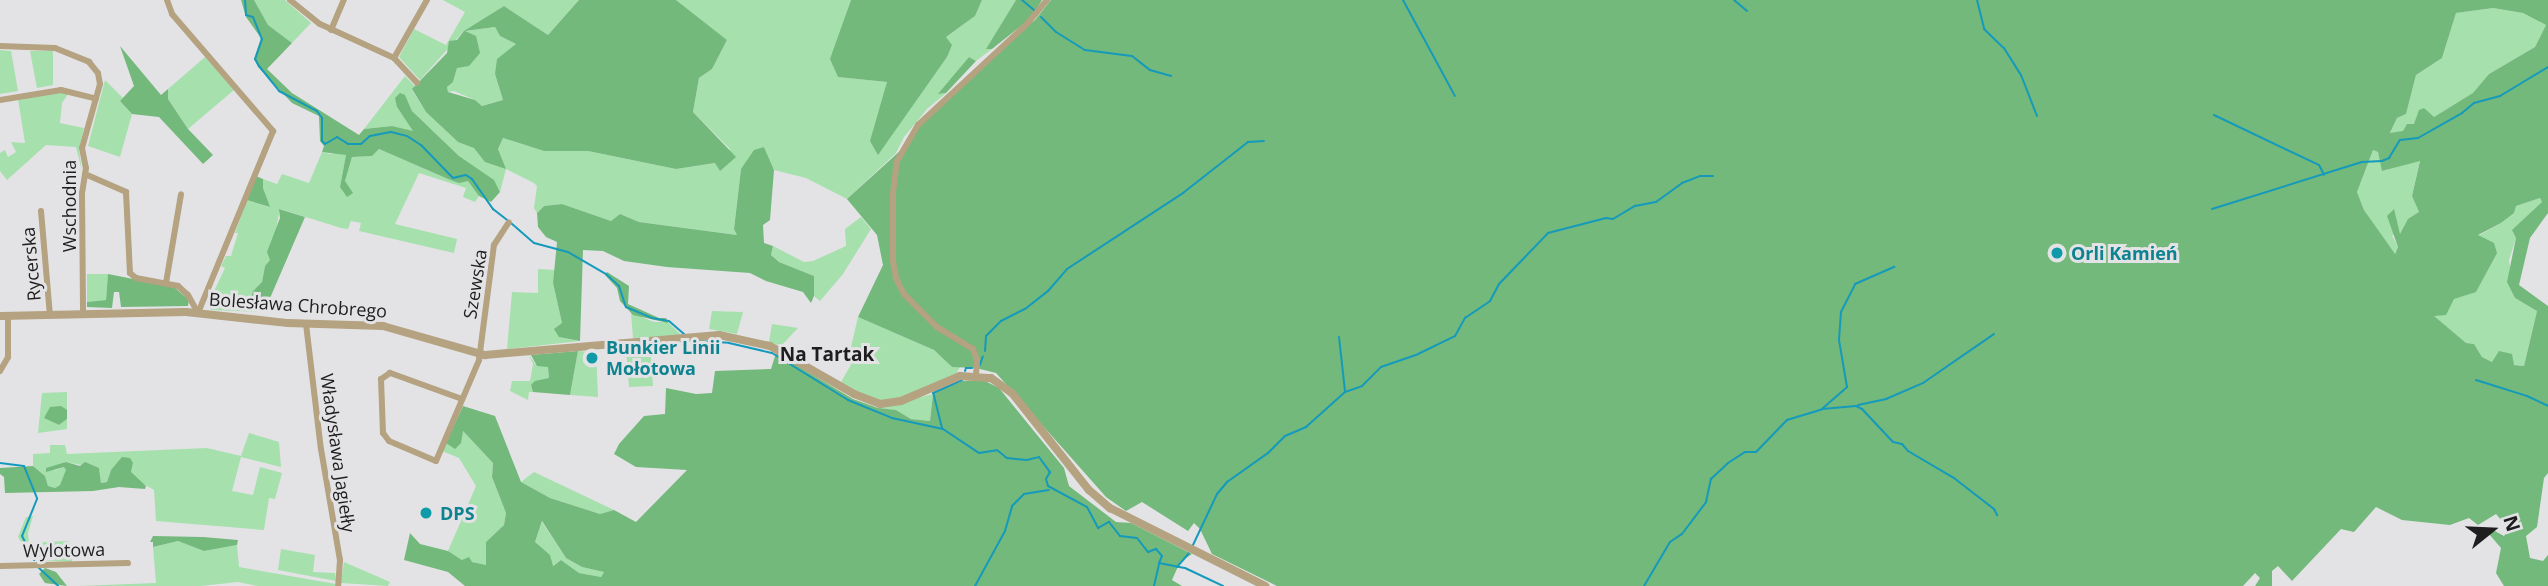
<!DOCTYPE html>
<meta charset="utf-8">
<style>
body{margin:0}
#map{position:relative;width:2548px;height:586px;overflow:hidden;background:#e3e3e6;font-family:"Open Sans",sans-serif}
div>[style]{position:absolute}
.green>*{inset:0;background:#a6e0ad}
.forest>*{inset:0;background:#72b97b}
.stream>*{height:2px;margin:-1px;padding:0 1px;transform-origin:1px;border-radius:1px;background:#159abc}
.minor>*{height:6px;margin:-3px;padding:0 3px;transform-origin:3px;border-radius:3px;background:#b4a280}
.tertiary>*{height:8px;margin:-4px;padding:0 4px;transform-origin:4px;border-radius:4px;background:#b4a280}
.dots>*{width:19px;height:19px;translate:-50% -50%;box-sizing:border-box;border:4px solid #e3e3e6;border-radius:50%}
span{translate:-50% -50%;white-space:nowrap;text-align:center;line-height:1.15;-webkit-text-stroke:6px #e3e3e6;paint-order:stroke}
.street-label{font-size:18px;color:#1e1e1f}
.culture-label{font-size:18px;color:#0d838f;font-weight:700}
.left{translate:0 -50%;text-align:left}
.neighbourhood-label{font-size:19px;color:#1e1e1f;font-weight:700}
.north{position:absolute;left:2457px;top:495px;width:70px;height:70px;-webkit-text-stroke:5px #e3e3e6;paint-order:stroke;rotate:72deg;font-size:19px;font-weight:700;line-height:28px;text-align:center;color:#1e1e1f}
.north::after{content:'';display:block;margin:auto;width:24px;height:32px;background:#1e1e1f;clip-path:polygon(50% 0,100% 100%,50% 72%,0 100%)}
</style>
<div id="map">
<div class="green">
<i style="clip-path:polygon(254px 0,285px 0,311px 23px,292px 43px,268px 25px)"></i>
<i style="clip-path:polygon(443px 0,579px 0,548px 35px,504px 6px,466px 31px,495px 27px,500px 36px,516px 44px,495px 74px,503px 100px,482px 106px,475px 100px,454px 91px,448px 92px,447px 87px,453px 82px,457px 68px,463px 32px,420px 80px,399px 57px,414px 29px,446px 45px,465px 12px)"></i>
<i style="clip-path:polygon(676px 0,851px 0,831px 59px,838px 77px,887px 82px,878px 154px,947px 57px,946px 37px,975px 16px,982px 0,1016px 0,987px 48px,992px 49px,976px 61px,969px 57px,940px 94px,946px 93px,927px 109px,904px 137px,896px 153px,847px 199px,806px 178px,774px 170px,764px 147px,741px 169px,734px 228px,738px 235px,639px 222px,620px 214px,611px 221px,562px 204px,544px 206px,537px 213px,534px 208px,537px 186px,534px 183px,506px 169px,500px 192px,493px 180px,459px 156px,412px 111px,405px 95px,397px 107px,414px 132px,392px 126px,364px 129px,405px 76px,415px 86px,412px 90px,426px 112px,458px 142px,474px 147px,485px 161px,505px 168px,498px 149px,503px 138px,544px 151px,588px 151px,676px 169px,716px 163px,720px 170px,730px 149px,693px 112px,699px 78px,712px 69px,727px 40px)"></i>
<i style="clip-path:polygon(2493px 8px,2523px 13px,2546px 25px,2535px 47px,2489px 74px,2474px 93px,2434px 117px,2403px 132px,2390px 134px,2397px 118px,2406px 114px,2416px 75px,2442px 58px,2456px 13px)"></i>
<i style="clip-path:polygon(0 50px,11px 51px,18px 91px,0 94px)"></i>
<i style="clip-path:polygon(30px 51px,53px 51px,53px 85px,37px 88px)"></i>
<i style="clip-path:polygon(205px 57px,234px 90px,188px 129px,168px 99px,168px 89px)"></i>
<i style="clip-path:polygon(105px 80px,123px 98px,120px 101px,132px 114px,120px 157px,88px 146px)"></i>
<i style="clip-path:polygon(59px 92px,68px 94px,62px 103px,60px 123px,84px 128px,79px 149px,82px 171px,76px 147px,46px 145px,7px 180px,0 171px,0 153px,5px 150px,8px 157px,16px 152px,11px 142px,25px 143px,18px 99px)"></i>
<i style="clip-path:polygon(379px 149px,448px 179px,468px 181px,476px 191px,479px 196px,475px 202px,463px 197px,466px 188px,419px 173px,395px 224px,457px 239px,454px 253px,359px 231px,361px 223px,351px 221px,348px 229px,341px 228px,280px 209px,270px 260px,265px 266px,262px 282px,253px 291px,249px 309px,264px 312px,211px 310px,208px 304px,225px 268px,221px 266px,226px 256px,231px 256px,238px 233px,235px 233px,247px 200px,269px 207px,263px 188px,263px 179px,277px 184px,282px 174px,309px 183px,322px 152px,331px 154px,338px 152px,346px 155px,340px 187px,348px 188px,345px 181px,352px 157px,372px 156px)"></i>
<i style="clip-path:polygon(2373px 150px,2378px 152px,2383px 171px,2420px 160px,2412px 196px,2419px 212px,2399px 235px,2392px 235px,2398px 247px,2394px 255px,2364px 210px,2357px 192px)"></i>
<i style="clip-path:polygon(2540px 198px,2542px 202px,2516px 238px,2509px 260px,2515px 298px,2537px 311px,2524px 366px,2492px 362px,2482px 357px,2474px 344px,2466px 343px,2433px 316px,2446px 314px,2478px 236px,2501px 223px,2514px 213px,2516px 206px)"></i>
<i style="clip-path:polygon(861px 217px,871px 229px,843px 274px,820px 301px,814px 296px,814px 276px,779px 262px,771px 255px,773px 246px,804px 262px,813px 261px,846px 246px,845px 229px)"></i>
<i style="clip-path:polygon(538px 269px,555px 270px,553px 283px,562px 323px,559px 337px,580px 341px,507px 349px,512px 292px,538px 293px)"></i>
<i style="clip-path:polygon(87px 274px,108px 274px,106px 300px,87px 302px)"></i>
<i style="clip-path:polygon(712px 311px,743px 312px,737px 334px,709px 329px)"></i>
<i style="clip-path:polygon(631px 313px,654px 322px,668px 322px,682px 336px,633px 338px)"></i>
<i style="clip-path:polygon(858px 317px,934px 350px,952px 367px,960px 367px,956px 374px,895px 400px,873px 400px,841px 382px,857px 354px,851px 347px)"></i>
<i style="clip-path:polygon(772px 324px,798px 328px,781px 346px,769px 342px)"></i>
<i style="clip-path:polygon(644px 345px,650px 347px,653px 386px,629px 387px,626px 349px)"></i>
<i style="clip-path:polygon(578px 351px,596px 352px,598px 397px,570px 395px)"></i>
<i style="clip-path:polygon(529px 355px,537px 366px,548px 366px,549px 378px,531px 385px,533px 392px,529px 392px,528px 400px,510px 391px,512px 381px,530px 381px,533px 364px)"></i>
<i style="clip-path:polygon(67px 392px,67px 410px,50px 407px,45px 418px,59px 425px,67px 419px,67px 429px,38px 433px,42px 393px)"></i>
<i style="clip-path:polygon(933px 394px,930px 421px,911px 419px,896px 410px,878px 408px)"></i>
<i style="clip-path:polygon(462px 430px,493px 463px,492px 477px,506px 513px,504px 525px,486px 542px,486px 565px,462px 560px,448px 551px,476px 486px,459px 458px,442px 451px,446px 443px)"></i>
<i style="clip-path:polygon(249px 433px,279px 442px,281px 467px,241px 457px,232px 491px,253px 495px,260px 467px,282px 473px,275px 499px,269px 498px,264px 530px,156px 521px,154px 490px,135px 479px,131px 472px,133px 463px,111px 470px,107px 482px,101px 483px,99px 468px,65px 462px,53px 471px,64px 467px,67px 470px,60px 485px,55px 488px,48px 486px,45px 476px,33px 466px,33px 454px,50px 453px,50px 445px,65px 445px,67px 454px,207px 448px,241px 456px)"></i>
<i style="clip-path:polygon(534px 472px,614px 510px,600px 514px,550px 498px,521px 482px)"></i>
<i style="clip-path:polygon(33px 516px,28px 533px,29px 543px,67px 541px,71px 544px,72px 562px,40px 560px,31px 547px,25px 548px,18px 537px,26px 517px)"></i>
<i style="clip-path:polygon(542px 522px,566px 558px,582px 567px,604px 572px,601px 577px,579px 573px,561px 560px,552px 566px,535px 542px)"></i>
<i style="clip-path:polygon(178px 541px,204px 551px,237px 545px,239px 567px,336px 584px,335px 586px,257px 586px,238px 582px,201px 586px,78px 586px,156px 583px,153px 547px)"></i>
<i style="clip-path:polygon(281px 549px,315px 555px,313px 572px,335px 573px,336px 581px,278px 570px)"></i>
<i style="clip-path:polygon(344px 562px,390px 582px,388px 586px,341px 583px)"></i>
</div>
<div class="forest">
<i style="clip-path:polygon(241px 0,254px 0,268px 25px,292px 43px,267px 69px,292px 93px,359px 135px,364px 129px,392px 126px,413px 131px,397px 107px,395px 98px,400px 93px,405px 95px,412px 111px,459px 156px,494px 180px,500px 192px,491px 202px,479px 196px,468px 181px,459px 183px,448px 179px,379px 149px,372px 156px,352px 157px,345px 181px,353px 193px,347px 197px,340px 187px,346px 155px,322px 152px,324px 146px,320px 141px,319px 116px,292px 103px,258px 67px,254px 59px,261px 38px,246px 17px)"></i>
<i style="clip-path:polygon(evenodd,579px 0,676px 0,727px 40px,712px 69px,699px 78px,693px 112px,736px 157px,720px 171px,715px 163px,676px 169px,588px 151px,544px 151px,503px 138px,498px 149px,506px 169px,485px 162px,474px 148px,458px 142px,426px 112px,412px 89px,447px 53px,449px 41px,457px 40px,464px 31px,504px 6px,548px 35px,579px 0,495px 27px,500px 36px,516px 44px,497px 59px,495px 74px,503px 100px,482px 106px,475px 100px,448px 92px,447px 87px,453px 82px,457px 68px,469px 66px,480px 53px,476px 36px,465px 31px,495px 27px)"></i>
<i style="clip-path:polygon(851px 0,982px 0,975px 16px,946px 37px,952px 45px,947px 57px,878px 155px,870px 141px,887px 82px,838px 77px,830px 59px)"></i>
<i style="clip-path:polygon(1016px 0,1042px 0,1031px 18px,992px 49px,986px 49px)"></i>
<i style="clip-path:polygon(evenodd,1051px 0,2548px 0,2548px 213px,2530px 238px,2519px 285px,2548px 306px,2548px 473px,2544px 478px,2537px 527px,2526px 536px,2530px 558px,2543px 561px,2548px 555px,2548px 586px,2504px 586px,2496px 573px,2501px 548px,2489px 534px,2493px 530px,2504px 536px,2509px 529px,2496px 514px,2478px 525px,2469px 518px,2450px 525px,2402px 520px,2376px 507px,2354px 532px,2341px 529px,2292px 581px,2278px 566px,2272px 571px,2272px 586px,2255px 586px,2260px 578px,2255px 573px,2243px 586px,1277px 586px,1212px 554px,1200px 529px,1194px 523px,1188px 531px,1142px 502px,1126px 511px,1106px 497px,996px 373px,976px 368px,952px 367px,934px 350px,858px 317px,883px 265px,877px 235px,847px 199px,901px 150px,928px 115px,987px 58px,1035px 20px,1051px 0,2493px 8px,2523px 13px,2546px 25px,2535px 47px,2489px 74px,2473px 93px,2434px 117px,2424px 108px,2419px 110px,2414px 124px,2407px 124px,2403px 131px,2390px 133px,2397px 118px,2406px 114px,2416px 75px,2442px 58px,2456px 13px,2493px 8px,1051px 0,2373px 150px,2378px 152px,2382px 171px,2420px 161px,2412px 196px,2419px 212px,2408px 219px,2400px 234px,2394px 209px,2387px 216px,2398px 247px,2395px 254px,2364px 210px,2357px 192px,2373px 150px,1051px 0,2540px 198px,2542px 202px,2512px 230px,2516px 238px,2507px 282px,2515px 298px,2537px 311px,2524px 366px,2514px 365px,2512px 354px,2499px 351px,2492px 362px,2482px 357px,2474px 344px,2466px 343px,2434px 316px,2446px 315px,2454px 299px,2476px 292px,2497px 253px,2494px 243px,2478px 235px,2501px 223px,2514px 213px,2516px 206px,2540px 198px)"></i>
<i style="clip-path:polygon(120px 46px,161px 95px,168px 89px,168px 99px,188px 129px,213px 155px,203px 164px,159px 117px,132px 114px,120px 101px,134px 86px)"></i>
<i style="clip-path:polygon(969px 57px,976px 61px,946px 93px,938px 94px)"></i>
<i style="clip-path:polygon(764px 147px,774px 170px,770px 220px,763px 225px,764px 243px,773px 246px,771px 255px,779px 262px,814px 276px,814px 296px,811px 303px,803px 292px,766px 281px,750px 273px,667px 267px,624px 261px,603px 251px,583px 250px,580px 341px,559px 337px,554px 329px,562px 323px,553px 283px,557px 242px,546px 237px,538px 227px,537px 213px,544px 206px,562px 204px,611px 221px,620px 214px,639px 222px,737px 235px,734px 229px,741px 169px,754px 150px)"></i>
<i style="clip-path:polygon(256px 176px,263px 179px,263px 188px,270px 207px,247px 200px)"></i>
<i style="clip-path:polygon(279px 209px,305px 217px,264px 312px,248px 309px,253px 291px,262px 282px,265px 266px,270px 260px,267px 252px,280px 218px)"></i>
<i style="clip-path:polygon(607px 272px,629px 286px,628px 304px,659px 318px,666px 318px,668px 323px,633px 315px,620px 301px,617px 288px,605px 275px)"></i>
<i style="clip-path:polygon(108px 274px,174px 287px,189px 300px,188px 306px,121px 307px,119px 292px,114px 292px,112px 308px,87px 307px,87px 302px,106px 300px)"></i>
<i style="clip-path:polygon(578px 351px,570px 395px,533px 392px,531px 385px,535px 381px,549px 378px,548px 367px,537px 366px,531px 355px)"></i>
<i style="clip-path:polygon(evenodd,776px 353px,853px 399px,878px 408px,896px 410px,911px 419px,930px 421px,933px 394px,942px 389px,963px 381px,983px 380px,999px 388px,1064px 468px,1069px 486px,1116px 522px,1131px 523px,1192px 554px,1180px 562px,1172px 580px,1182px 586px,465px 586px,448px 572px,404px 560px,410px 533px,420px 544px,448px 551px,462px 560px,469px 557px,472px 562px,486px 565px,486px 542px,504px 525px,506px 513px,492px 477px,493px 463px,463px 431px,461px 443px,455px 449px,446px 443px,463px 406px,495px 416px,521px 482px,550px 498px,600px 514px,614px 510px,636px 522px,687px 470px,636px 467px,614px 454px,619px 444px,644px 416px,665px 414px,666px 388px,696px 394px,712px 393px,715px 371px,771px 369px,776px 353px,542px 521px,566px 558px,582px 567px,604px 572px,601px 577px,579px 573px,561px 560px,553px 566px,550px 555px,535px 542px,542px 521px)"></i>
<i style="clip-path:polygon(61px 406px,67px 410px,67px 419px,59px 425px,44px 418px,50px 407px)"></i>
<i style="clip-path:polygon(122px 457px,130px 458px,133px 463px,131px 472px,146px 486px,145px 489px,119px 487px,93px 491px,5px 493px,4px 477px,0 474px,0 468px,33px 466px,45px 476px,48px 486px,55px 488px,60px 485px,66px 470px,64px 467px,46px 472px,46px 468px,66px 462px,80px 466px,85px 462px,99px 468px,101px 483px,107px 482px,111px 470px)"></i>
<i style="clip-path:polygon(153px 536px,203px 537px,238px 540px,237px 545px,204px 551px,178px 541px,153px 547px,153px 542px,150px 542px)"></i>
<i style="clip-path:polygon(45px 568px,56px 572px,67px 586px,45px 583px,39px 574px)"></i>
</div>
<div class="stream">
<i style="left:245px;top:0;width:15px;rotate:86deg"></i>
<i style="left:246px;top:15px;width:7px;rotate:16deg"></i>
<i style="left:253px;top:17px;width:24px;rotate:68deg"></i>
<i style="left:262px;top:39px;width:21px;rotate:109deg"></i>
<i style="left:255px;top:59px;width:8px;rotate:60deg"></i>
<i style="left:259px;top:66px;width:32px;rotate:51deg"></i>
<i style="left:279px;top:91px;width:43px;rotate:27.8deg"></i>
<i style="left:317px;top:111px;width:9px;rotate:54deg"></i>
<i style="left:322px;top:118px;width:23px;rotate:90deg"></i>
<i style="left:322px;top:141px;width:4px;rotate:45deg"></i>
<i style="left:325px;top:144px;width:14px;rotate:-30deg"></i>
<i style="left:337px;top:137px;width:13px;rotate:32deg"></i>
<i style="left:348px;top:144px;width:13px"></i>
<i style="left:361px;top:144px;width:12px;rotate:-42deg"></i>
<i style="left:370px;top:136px;width:21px;rotate:-11deg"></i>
<i style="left:391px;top:132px;width:16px;rotate:14deg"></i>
<i style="left:407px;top:136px;width:17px;rotate:33deg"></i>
<i style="left:421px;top:145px;width:46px;rotate:45.9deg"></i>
<i style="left:453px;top:178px;width:13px;rotate:-13deg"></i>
<i style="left:466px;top:175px;width:7px;rotate:34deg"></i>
<i style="left:472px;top:179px;width:37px;rotate:55deg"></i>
<i style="left:493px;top:209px;width:18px;rotate:38deg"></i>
<i style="left:1022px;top:0;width:16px;rotate:40deg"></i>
<i style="left:1403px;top:0;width:109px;rotate:61.6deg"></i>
<i style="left:1734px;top:0;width:17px;rotate:40deg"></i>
<i style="left:1977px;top:0;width:30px;rotate:76deg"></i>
<i style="left:1984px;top:29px;width:28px;rotate:44deg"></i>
<i style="left:2004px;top:48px;width:32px;rotate:58deg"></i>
<i style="left:2021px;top:75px;width:44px;rotate:68.7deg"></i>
<i style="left:1041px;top:17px;width:21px;rotate:45deg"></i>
<i style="left:1056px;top:32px;width:34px;rotate:32deg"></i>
<i style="left:1085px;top:50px;width:47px;rotate:7.3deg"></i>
<i style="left:1132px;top:56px;width:23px;rotate:38deg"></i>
<i style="left:1150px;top:70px;width:22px;rotate:16deg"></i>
<i style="left:2214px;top:115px;width:116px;rotate:25.5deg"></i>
<i style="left:2319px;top:165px;width:11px;rotate:63deg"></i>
<i style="left:2212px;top:209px;width:157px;rotate:-17.4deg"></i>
<i style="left:2362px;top:162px;width:20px;rotate:-3deg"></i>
<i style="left:2382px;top:161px;width:8px;rotate:-23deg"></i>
<i style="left:2389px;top:158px;width:21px;rotate:-59deg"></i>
<i style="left:2400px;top:140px;width:18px;rotate:-6deg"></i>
<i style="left:2418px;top:138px;width:51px;rotate:-29.6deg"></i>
<i style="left:2462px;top:113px;width:16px;rotate:-40deg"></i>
<i style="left:2474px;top:103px;width:27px;rotate:-15deg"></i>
<i style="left:2500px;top:96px;width:56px;rotate:-31.1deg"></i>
<i style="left:511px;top:223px;width:30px;rotate:41deg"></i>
<i style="left:534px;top:243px;width:35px;rotate:15deg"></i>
<i style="left:568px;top:252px;width:44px;rotate:30.1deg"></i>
<i style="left:606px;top:274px;width:18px;rotate:43deg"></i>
<i style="left:619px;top:286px;width:22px;rotate:72deg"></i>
<i style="left:626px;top:307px;width:28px;rotate:23deg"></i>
<i style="left:652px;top:318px;width:17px;rotate:10deg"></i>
<i style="left:669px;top:321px;width:21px;rotate:41deg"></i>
<i style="left:1339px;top:337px;width:54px;rotate:83.7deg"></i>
<i style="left:696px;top:341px;width:33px;rotate:3deg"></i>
<i style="left:729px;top:343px;width:44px;rotate:13.1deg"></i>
<i style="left:772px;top:353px;width:89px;rotate:31.7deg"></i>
<i style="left:848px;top:400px;width:48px;rotate:22.2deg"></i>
<i style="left:892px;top:418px;width:52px;rotate:12.2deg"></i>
<i style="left:943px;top:429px;width:43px;rotate:33.7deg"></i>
<i style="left:979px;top:453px;width:18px;rotate:-9deg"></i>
<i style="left:997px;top:450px;width:13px;rotate:39deg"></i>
<i style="left:1007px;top:458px;width:20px;rotate:6deg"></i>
<i style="left:1027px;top:460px;width:12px;rotate:-14deg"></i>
<i style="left:1039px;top:457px;width:19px;rotate:54deg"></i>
<i style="left:1050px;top:472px;width:8px;rotate:120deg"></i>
<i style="left:1046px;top:479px;width:7px;rotate:74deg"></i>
<i style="left:1048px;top:486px;width:44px;rotate:28.3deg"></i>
<i style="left:1087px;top:507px;width:24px;rotate:62deg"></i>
<i style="left:1098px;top:528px;width:13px;rotate:-29deg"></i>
<i style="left:1109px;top:522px;width:18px;rotate:52deg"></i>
<i style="left:1120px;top:536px;width:17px;rotate:7deg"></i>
<i style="left:1137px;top:538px;width:18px;rotate:52deg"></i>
<i style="left:1148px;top:552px;width:9px;rotate:-21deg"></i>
<i style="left:1156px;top:549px;width:9px;rotate:49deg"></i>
<i style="left:1162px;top:556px;width:8px;rotate:113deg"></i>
<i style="left:1159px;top:563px;width:26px;rotate:11deg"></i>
<i style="left:1185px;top:568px;width:42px;rotate:25.3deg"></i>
<i style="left:985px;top:351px;width:15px;rotate:-86deg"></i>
<i style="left:986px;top:336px;width:21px;rotate:-45deg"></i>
<i style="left:1001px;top:321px;width:27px;rotate:-27deg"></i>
<i style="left:1025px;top:309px;width:29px;rotate:-38deg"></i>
<i style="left:1048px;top:291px;width:29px;rotate:-49deg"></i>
<i style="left:1067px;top:269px;width:139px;rotate:-33.2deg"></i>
<i style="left:1183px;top:193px;width:83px;rotate:-38.1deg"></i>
<i style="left:1248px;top:142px;width:16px;rotate:-4deg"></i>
<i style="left:980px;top:365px;width:9px;rotate:-72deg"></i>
<i style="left:965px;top:371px;width:3px;rotate:-72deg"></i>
<i style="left:966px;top:368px;width:6px"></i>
<i style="left:2476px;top:380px;width:53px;rotate:17.4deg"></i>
<i style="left:2527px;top:396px;width:23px;rotate:25deg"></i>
<i style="left:1858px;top:405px;width:29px;rotate:-12deg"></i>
<i style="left:1886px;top:399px;width:40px;rotate:-23.4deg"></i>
<i style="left:1923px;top:383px;width:86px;rotate:-34.6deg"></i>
<i style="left:1823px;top:408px;width:32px;rotate:-41deg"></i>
<i style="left:1847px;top:387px;width:48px;rotate:-99.7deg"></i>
<i style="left:1839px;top:340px;width:28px;rotate:-86deg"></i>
<i style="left:1841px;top:312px;width:31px;rotate:-63deg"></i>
<i style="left:1855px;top:284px;width:43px;rotate:-23.6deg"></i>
<i style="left:942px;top:428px;width:36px;rotate:-104deg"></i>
<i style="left:933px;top:393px;width:32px;rotate:-24deg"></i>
<i style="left:0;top:463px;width:24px;rotate:7deg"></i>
<i style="left:24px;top:466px;width:35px;rotate:68deg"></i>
<i style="left:37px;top:499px;width:40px;rotate:112deg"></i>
<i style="left:22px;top:536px;width:27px;rotate:63deg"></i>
<i style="left:1193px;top:545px;width:56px;rotate:-64.8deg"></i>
<i style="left:1217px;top:494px;width:16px;rotate:-50deg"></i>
<i style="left:1227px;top:482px;width:50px;rotate:-35.3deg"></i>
<i style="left:1268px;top:453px;width:24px;rotate:-45deg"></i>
<i style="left:1285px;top:436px;width:23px;rotate:-23deg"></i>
<i style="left:1306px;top:427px;width:52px;rotate:-41.9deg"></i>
<i style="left:1345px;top:392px;width:18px;rotate:-19deg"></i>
<i style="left:1362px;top:386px;width:27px;rotate:-45deg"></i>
<i style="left:1381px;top:367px;width:39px;rotate:-19deg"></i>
<i style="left:1418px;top:354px;width:41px;rotate:-25.9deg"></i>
<i style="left:1455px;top:336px;width:21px;rotate:-61deg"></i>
<i style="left:1465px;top:318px;width:30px;rotate:-34deg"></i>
<i style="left:1490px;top:301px;width:19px;rotate:-62deg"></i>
<i style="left:1499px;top:284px;width:71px;rotate:-46.1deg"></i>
<i style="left:1548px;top:233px;width:60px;rotate:-14.5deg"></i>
<i style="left:1606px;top:218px;width:7px;rotate:8deg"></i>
<i style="left:1613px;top:219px;width:26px;rotate:-31deg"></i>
<i style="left:1635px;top:206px;width:21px;rotate:-11deg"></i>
<i style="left:1656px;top:202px;width:32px;rotate:-36deg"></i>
<i style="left:1682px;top:183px;width:19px;rotate:-21deg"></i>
<i style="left:1700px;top:176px;width:13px"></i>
<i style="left:1177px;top:567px;width:18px;rotate:-49deg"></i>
<i style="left:39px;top:568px;width:26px;rotate:43deg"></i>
<i style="left:975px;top:586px;width:63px;rotate:-61.4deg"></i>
<i style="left:1005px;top:531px;width:26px;rotate:-74deg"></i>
<i style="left:1012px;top:506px;width:17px;rotate:-45deg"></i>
<i style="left:1024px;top:494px;width:25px;rotate:-9deg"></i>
<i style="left:1154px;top:586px;width:23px;rotate:-77deg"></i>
<i style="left:1644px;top:586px;width:51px;rotate:-59.4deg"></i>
<i style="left:1670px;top:542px;width:14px;rotate:-34deg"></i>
<i style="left:1682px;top:534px;width:40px;rotate:-53deg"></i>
<i style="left:1706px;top:502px;width:24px;rotate:-78deg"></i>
<i style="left:1711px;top:479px;width:23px;rotate:-43deg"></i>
<i style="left:1728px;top:463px;width:20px;rotate:-33deg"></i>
<i style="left:1745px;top:452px;width:11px"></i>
<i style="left:1756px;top:452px;width:45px;rotate:-45.9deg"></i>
<i style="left:1787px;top:420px;width:37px;rotate:-17deg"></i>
<i style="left:1822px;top:409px;width:34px;rotate:-5deg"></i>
<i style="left:1856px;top:406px;width:7px;rotate:27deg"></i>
<i style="left:1862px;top:409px;width:45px;rotate:46.8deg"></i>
<i style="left:1893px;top:442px;width:9px;rotate:13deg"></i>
<i style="left:1902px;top:444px;width:9px;rotate:49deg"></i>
<i style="left:1908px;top:451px;width:53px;rotate:30.4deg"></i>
<i style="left:1954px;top:478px;width:51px;rotate:37.8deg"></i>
<i style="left:1994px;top:509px;width:7px;rotate:63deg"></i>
</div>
<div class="minor">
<i style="left:167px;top:0;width:15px;rotate:70deg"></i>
<i style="left:172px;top:14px;width:155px;rotate:49.2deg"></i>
<i style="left:273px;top:131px;width:197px;rotate:112.4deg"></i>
<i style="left:290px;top:0;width:38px;rotate:39deg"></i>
<i style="left:320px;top:24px;width:81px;rotate:24.7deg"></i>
<i style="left:394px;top:58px;width:34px;rotate:47deg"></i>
<i style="left:331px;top:30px;width:33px;rotate:-67deg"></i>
<i style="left:0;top:46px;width:55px;rotate:2.1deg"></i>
<i style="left:55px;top:48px;width:37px;rotate:22deg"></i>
<i style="left:89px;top:62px;width:14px;rotate:51deg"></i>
<i style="left:98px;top:73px;width:11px;rotate:80deg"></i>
<i style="left:100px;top:84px;width:66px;rotate:105.7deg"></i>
<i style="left:82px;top:148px;width:20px;rotate:79deg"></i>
<i style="left:86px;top:168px;width:25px;rotate:99deg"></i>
<i style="left:82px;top:193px;width:121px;rotate:89.5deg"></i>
<i style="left:394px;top:58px;width:67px;rotate:-60.4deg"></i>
<i style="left:0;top:100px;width:62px;rotate:-9.3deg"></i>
<i style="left:61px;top:90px;width:36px;rotate:14deg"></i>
<i style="left:85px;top:174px;width:45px;rotate:23.7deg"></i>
<i style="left:126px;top:192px;width:81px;rotate:87.2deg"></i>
<i style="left:130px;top:273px;width:8px;rotate:40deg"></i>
<i style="left:136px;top:278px;width:43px;rotate:10.8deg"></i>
<i style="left:178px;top:286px;width:13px;rotate:42deg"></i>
<i style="left:188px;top:295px;width:21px;rotate:61deg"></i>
<i style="left:41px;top:211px;width:104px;rotate:85.1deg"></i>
<i style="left:166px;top:283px;width:90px;rotate:-80.4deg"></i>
<i style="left:306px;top:324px;width:126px;rotate:83.2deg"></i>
<i style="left:321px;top:449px;width:113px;rotate:80.3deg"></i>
<i style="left:340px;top:560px;width:26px;rotate:94deg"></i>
<i style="left:0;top:371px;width:16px;rotate:-60deg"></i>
<i style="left:8px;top:357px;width:41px;rotate:-90deg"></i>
<i style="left:976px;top:375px;width:15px;rotate:-86deg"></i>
<i style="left:977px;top:360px;width:12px;rotate:-110deg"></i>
<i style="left:973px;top:349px;width:42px;rotate:-148.6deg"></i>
<i style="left:937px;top:327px;width:47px;rotate:-135deg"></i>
<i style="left:904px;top:294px;width:18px;rotate:-117deg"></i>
<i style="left:896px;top:278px;width:17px;rotate:-100deg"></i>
<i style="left:893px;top:261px;width:68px;rotate:-90deg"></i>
<i style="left:893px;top:193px;width:32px;rotate:-83deg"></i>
<i style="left:897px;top:161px;width:42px;rotate:-59.7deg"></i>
<i style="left:918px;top:125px;width:147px;rotate:-42.8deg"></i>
<i style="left:1026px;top:25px;width:33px;rotate:-50deg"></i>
<i style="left:462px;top:399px;width:77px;rotate:-160.1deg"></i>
<i style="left:390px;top:373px;width:11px;rotate:146deg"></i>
<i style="left:381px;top:379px;width:54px;rotate:87.9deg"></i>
<i style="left:383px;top:433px;width:10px;rotate:53deg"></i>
<i style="left:389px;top:441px;width:51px;rotate:23.1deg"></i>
<i style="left:436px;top:461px;width:110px;rotate:-66.9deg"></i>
<i style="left:479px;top:360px;width:116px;rotate:-82.6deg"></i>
<i style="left:494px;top:245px;width:27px;rotate:-57deg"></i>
<i style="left:0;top:566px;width:128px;rotate:-1.3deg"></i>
</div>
<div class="tertiary">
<i style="left:0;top:316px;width:186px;rotate:-1.2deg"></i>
<i style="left:186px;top:312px;width:103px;rotate:6.2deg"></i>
<i style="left:288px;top:323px;width:95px;rotate:1.8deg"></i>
<i style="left:383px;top:326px;width:106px;rotate:15.9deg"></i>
<i style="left:485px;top:355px;width:235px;rotate:-4.9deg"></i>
<i style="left:719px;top:335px;width:52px;rotate:12.2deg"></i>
<i style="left:770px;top:346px;width:97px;rotate:29.7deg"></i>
<i style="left:854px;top:394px;width:28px;rotate:21deg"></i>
<i style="left:880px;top:404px;width:21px;rotate:-8deg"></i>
<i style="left:901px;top:401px;width:64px;rotate:-23deg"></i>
<i style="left:960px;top:376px;width:31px;rotate:4deg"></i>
<i style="left:991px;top:378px;width:26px;rotate:36deg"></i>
<i style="left:1012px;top:393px;width:124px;rotate:51.6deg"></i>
<i style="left:1089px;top:490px;width:28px;rotate:41deg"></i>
<i style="left:1110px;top:508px;width:174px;rotate:26.7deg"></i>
</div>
<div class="dots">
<i style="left:2057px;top:253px;background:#0f9aa8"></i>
<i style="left:592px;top:358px;background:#0f9aa8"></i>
<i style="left:426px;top:513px;background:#0f9aa8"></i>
</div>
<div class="street-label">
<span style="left:69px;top:206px;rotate:-90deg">Wschodnia</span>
<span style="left:31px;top:264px;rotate:-95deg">Rycerska</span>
<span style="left:475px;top:284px;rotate:-81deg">Szewska</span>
<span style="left:298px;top:305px;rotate:4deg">Bolesława Chrobrego</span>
<span style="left:338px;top:453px;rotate:82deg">Władysława Jagiełły</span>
<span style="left:64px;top:550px;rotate:-1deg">Wylotowa</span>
</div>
<div class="culture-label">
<span class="left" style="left:2071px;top:253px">Orli Kamień</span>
<span class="left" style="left:606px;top:358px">Bunkier Linii<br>Mołotowa</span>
<span class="left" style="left:440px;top:513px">DPS</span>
</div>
<div class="neighbourhood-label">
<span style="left:827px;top:355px">Na Tartak</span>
</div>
<div class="north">N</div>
</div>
